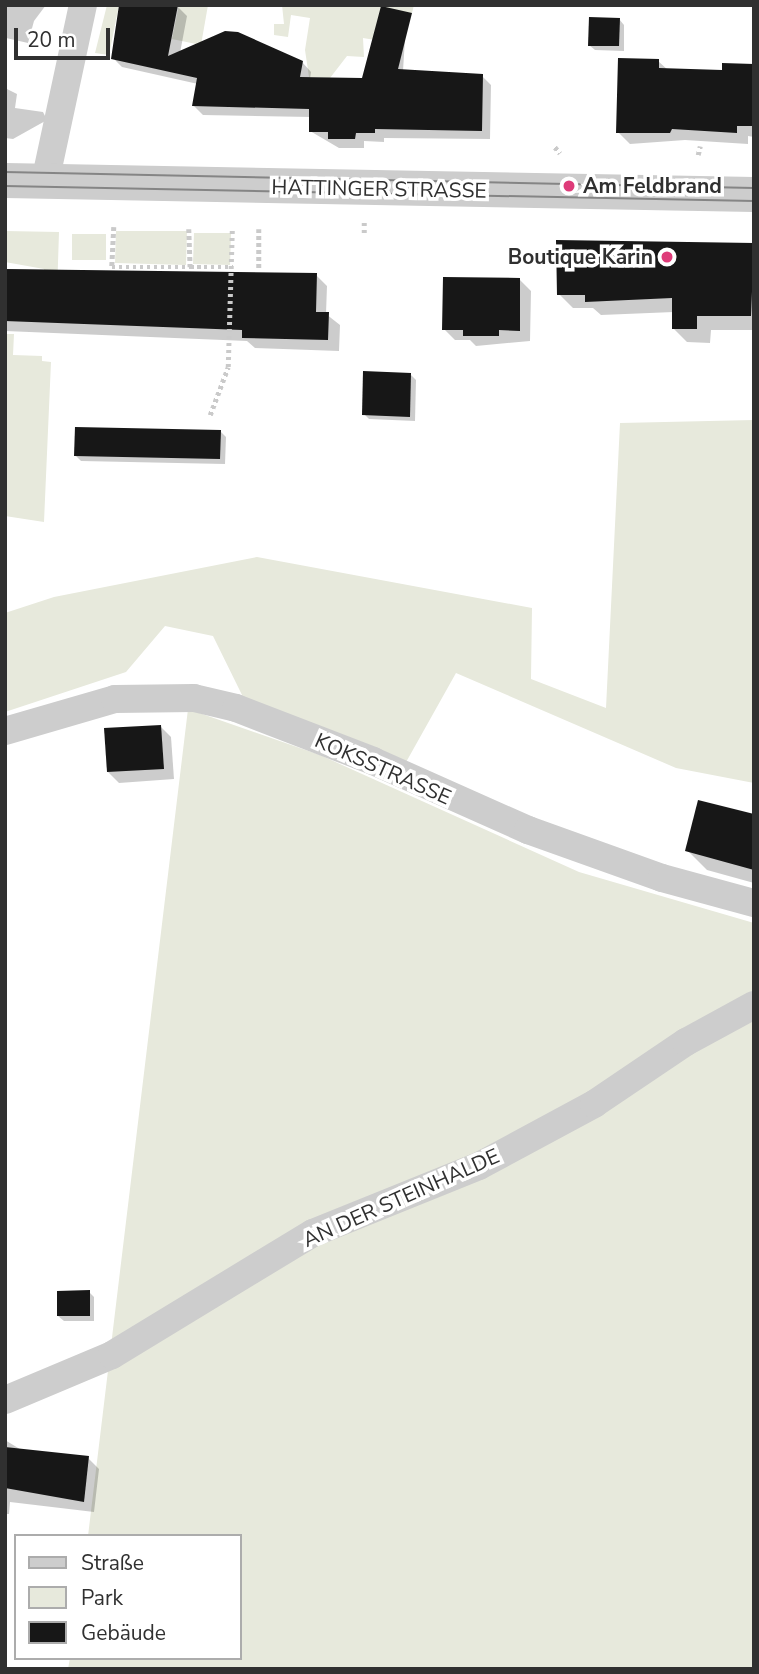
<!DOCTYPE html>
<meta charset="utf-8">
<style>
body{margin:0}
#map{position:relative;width:759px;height:1674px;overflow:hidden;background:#fff;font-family:"Nunito Sans",sans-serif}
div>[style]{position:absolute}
.green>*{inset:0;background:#e7e9dc}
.shadow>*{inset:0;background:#0003}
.building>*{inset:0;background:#171717}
.path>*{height:4.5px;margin-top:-2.25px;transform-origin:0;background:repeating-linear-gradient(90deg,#cacaca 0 3.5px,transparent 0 7px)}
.minor>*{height:28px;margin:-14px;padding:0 14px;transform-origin:14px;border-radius:14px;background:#cdcdcd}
.tertiary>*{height:35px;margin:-17.5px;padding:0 17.5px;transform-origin:17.5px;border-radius:17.5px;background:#cdcdcd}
.tram>*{height:2px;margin:-1px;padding:0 1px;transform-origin:1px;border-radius:1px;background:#858585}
.dots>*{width:19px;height:19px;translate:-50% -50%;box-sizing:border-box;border:4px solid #fff;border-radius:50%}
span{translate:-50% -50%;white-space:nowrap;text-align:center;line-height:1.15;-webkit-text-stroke:7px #fff;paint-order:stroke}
.poi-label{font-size:21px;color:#303030;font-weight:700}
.left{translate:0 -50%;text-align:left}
.right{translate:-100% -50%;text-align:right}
.street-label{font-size:21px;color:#303030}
.frame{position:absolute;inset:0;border:7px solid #303030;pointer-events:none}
.legend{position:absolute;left:14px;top:1534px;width:228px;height:126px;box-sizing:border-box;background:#fff;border:2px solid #acacac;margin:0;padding:9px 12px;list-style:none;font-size:21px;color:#303030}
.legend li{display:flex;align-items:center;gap:14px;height:35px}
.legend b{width:35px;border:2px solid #acacac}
.scale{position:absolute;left:14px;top:28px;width:96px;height:32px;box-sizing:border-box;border:4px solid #303030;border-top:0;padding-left:9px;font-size:21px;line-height:24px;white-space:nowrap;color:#303030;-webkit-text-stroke:5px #fff;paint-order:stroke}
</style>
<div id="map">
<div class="green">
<i style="clip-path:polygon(107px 5px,119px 5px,109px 55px,95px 53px)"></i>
<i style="clip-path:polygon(179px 5px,208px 5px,201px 45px,172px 39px)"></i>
<i style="clip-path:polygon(282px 5px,414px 5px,412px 13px,375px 40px,363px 38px,364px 57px,347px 56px,330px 78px,309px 77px,305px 50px,310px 18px,291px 15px,288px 37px,274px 35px,274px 24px,284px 24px)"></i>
<i style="clip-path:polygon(5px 231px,59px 232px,57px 294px,43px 294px,44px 269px,5px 262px)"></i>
<i style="clip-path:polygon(116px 231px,187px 231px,186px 265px,115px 263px)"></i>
<i style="clip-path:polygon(194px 233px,231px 233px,230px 265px,193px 264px)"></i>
<i style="clip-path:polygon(106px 234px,106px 260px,72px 260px,72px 234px)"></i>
<i style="clip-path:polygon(5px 334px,14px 334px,13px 355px,42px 356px,42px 361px,51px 362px,44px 522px,5px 516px)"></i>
<i style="clip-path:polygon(754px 420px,754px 783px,676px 768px,456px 673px,405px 764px,243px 697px,213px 636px,165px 626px,126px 672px,5px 712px,5px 613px,54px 597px,257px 557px,532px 608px,531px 679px,606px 708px,620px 423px)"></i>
<i style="clip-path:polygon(188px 709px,320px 755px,579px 872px,754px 923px,754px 1669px,68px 1669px,70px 1658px,240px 1658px,240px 1536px,88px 1536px)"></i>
</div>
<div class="shadow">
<i style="clip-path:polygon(5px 5px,46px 5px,34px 21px,28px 43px,6px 38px,5px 51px)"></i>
<i style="clip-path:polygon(178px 7px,187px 16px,180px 53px,302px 62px,311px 72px,310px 79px,364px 80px,406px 23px,403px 71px,482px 76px,491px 85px,490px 139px,384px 138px,384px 142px,364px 141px,364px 148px,339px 148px,310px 131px,311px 117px,203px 115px,194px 106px,198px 84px,122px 67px,113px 58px)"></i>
<i style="clip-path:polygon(619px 19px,624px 25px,624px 51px,595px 50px,589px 45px)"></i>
<i style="clip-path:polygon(658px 61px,668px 70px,724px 72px,754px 66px,754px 137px,748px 136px,748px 144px,685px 140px,630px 144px,618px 132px)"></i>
<i style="clip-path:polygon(5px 88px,17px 94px,15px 108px,43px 112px,47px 120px,13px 139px,5px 138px)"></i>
<i style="clip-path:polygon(754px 244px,754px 330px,711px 330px,710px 343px,687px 342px,673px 328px,674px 312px,601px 315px,593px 308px,573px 308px,559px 294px)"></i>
<i style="clip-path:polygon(5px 269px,316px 275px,327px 286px,326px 314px,340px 325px,339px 351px,255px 348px,247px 341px,5px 331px)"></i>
<i style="clip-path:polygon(520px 280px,531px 291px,530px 341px,476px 346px,470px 340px,455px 340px,444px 329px)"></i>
<i style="clip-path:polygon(411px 375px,416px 380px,415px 421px,369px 419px,364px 414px)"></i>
<i style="clip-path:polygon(220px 431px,226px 437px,225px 464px,81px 461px,76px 456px)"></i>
<i style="clip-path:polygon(160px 726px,171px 737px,174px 779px,119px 783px,108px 772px)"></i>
<i style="clip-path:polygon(754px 816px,754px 883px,707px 870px,687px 850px)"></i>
<i style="clip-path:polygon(89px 1292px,94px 1297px,94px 1321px,64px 1321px,58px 1316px)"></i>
<i style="clip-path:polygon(5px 1440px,23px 1451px,88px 1458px,99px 1469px,94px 1512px,10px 1502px,9px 1514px,5px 1514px)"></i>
</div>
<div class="building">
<i style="clip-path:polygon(119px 5px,178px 5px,168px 56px,225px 31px,238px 32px,303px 61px,300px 77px,362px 78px,381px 6px,412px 13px,398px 69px,483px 74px,482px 131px,375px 129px,375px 133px,356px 133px,355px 139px,328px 139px,328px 132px,309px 132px,309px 109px,192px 106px,197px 78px,111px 59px)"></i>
<i style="clip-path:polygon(589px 17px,620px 18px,619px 46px,588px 46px)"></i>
<i style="clip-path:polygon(618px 58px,659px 59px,659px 68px,722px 70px,722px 63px,754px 64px,752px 126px,737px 126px,737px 133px,672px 129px,670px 133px,616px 133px)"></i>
<i style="clip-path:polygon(556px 240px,754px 243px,751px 316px,697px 316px,697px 329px,672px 329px,672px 298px,585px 302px,585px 295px,557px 295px)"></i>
<i style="clip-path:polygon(5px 269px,317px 273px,316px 312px,329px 312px,328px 340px,242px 338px,242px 330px,5px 321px)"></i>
<i style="clip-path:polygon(443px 277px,520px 278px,520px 331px,499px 330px,499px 336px,463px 336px,463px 330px,442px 330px)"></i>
<i style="clip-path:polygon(363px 371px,411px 373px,410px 417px,362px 415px)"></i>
<i style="clip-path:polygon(75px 427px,221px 430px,220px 459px,74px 456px)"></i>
<i style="clip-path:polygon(161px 725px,164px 769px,107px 772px,104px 728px)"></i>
<i style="clip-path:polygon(698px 800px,754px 814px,754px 870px,685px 851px)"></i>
<i style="clip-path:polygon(90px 1290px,90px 1316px,57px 1316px,57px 1291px)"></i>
<i style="clip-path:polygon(5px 1447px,89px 1456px,84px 1502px,5px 1488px)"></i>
</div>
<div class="path">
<i style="left:555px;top:147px;width:8px;rotate:50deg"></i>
<i style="left:698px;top:155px;width:9px;rotate:-77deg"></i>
<i style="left:114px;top:227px;width:40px;rotate:92.9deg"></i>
<i style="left:112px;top:267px;width:78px"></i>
<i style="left:189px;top:229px;width:38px;rotate:88deg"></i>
<i style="left:190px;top:267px;width:43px"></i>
<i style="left:259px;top:229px;width:40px;rotate:90deg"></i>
<i style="left:364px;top:233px;width:13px;rotate:-90deg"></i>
<i style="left:210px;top:415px;width:51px;rotate:-69.4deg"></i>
<i style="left:228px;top:367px;width:138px;rotate:-88.3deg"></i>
</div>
<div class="minor">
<i style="left:45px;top:182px;width:181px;rotate:-77.9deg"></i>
<i style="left:5px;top:731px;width:115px;rotate:-16.2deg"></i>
<i style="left:115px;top:699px;width:79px;rotate:-0.7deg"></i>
<i style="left:194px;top:698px;width:43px;rotate:13.4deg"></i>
<i style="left:236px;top:708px;width:147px;rotate:21.1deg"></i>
<i style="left:373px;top:761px;width:170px;rotate:24deg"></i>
<i style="left:528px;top:830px;width:142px;rotate:19.7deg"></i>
<i style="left:662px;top:878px;width:95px;rotate:15.2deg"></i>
<i style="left:5px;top:1400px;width:116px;rotate:-22.8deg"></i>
<i style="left:112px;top:1355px;width:235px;rotate:-31.3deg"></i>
<i style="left:313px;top:1233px;width:179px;rotate:-22deg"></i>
<i style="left:479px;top:1166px;width:131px;rotate:-28.3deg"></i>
<i style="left:594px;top:1104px;width:111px;rotate:-34deg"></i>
<i style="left:686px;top:1042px;width:77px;rotate:-28.6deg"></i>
</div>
<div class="tertiary">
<i style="left:5px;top:180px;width:749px;rotate:1.07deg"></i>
</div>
<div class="tram">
<i style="left:5px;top:172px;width:749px;rotate:1.22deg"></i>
<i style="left:5px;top:186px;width:749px;rotate:1.15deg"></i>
</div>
<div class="dots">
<i style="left:569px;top:186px;background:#de3b79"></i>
<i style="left:667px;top:257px;background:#de3b79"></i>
</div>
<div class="poi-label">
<span class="left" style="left:583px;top:186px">Am Feldbrand</span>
<span class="right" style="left:653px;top:257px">Boutique Karin</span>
</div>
<div class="street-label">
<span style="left:379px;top:189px;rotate:1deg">HATTINGER STRASSE</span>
<span style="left:383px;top:769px;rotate:24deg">KOKSSTRASSE</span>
<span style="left:401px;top:1198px;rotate:-24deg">AN DER STEINHALDE</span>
</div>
<div class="frame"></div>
<ul class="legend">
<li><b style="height:9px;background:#cdcdcd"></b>Straße</li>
<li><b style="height:19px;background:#e7e9dc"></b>Park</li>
<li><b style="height:19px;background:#171717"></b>Gebäude</li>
</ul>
<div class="scale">20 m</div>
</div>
